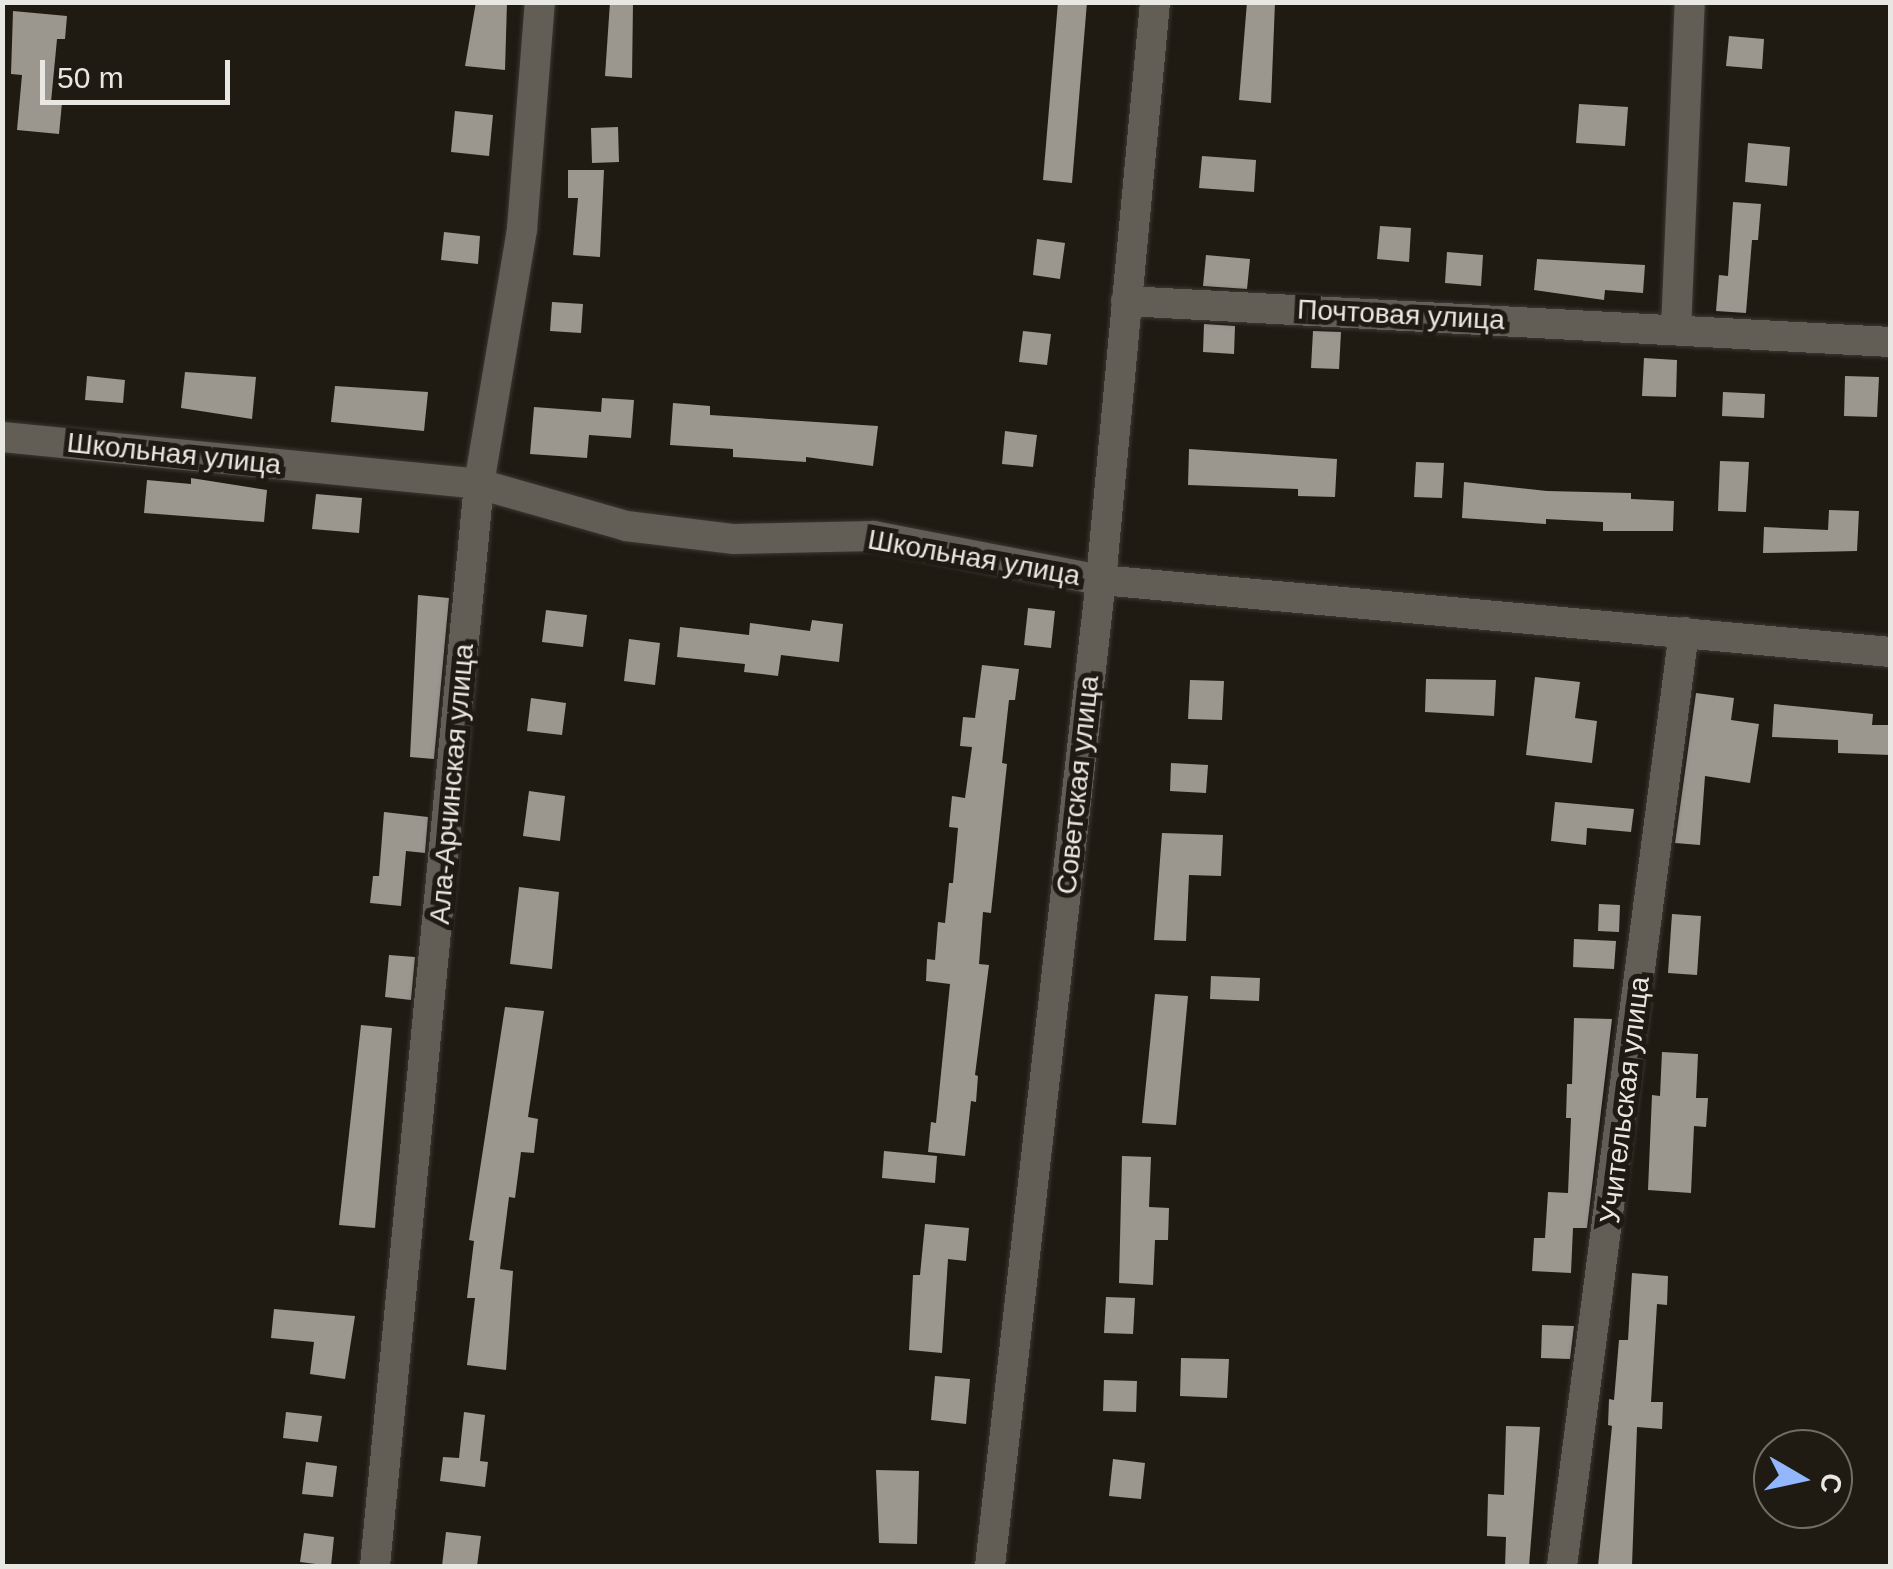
<!DOCTYPE html>
<meta charset="utf-8">
<style>
body{margin:0}
#map{position:relative;width:1893px;height:1569px;overflow:hidden;background:#1f1b13;font-family:Helvetica,sans-serif}
div>[style]{position:absolute}
.building>*{inset:0;background:#9c978e}
.roads{filter:drop-shadow(0 0 2px #3a3833) drop-shadow(0 0 2px #3a3833)}
.street>*{height:30px;margin:-15px;padding:0 15px;transform-origin:15px;border-radius:15px;background:#625e55}
span{translate:-50% -50%;white-space:nowrap;text-align:center;line-height:1.15;-webkit-text-stroke:10px #1f1b13;paint-order:stroke}
.street-label{font-size:28px;color:#e9e7e1}
.frame{position:absolute;inset:0;border:5px solid #e9e7e1;pointer-events:none}
.north{position:absolute;left:1753px;top:1429px;width:100px;height:100px;box-sizing:border-box;background:#1f1b13;border:2px solid #706d65;border-radius:50%;rotate:99deg;font-size:28px;font-weight:700;line-height:40px;text-align:center;color:#e9e7e1}
.north::after{content:'';display:block;margin:auto;width:35px;height:45px;background:#93b7fd;clip-path:polygon(50% 0,100% 100%,50% 72%,0 100%)}
.scale{position:absolute;left:40px;top:60px;width:190px;height:45px;box-sizing:border-box;border:5px solid #e9e7e1;border-top:0;padding-left:12px;font-size:30px;line-height:35px;white-space:nowrap;color:#e9e7e1;-webkit-text-stroke:8px #1f1b13;paint-order:stroke}
</style>
<div id="map">
<div class="building">
<i style="clip-path:polygon(476px 2px,507px 2px,505px 70px,465px 66px)"></i>
<i style="clip-path:polygon(610px 2px,633px 2px,632px 78px,605px 76px)"></i>
<i style="clip-path:polygon(1058px 2px,1087px 2px,1072px 183px,1043px 180px)"></i>
<i style="clip-path:polygon(1247px 2px,1275px 2px,1271px 103px,1239px 100px)"></i>
<i style="clip-path:polygon(13px 11px,67px 16px,65px 39px,57px 39px,51px 102px,62px 103px,59px 134px,17px 130px,22px 75px,11px 74px)"></i>
<i style="clip-path:polygon(1729px 36px,1764px 39px,1762px 69px,1726px 66px)"></i>
<i style="clip-path:polygon(1579px 104px,1628px 107px,1625px 146px,1576px 143px)"></i>
<i style="clip-path:polygon(455px 111px,493px 115px,489px 156px,451px 152px)"></i>
<i style="clip-path:polygon(618px 127px,619px 162px,592px 163px,591px 128px)"></i>
<i style="clip-path:polygon(1748px 143px,1790px 147px,1787px 186px,1745px 182px)"></i>
<i style="clip-path:polygon(1202px 156px,1256px 160px,1254px 192px,1199px 188px)"></i>
<i style="clip-path:polygon(568px 170px,604px 170px,600px 257px,573px 255px,578px 198px,568px 198px)"></i>
<i style="clip-path:polygon(1733px 202px,1761px 204px,1758px 240px,1752px 240px,1746px 313px,1716px 311px,1719px 275px,1728px 276px)"></i>
<i style="clip-path:polygon(1380px 226px,1411px 228px,1409px 262px,1377px 259px)"></i>
<i style="clip-path:polygon(444px 232px,480px 236px,478px 264px,441px 260px)"></i>
<i style="clip-path:polygon(1037px 239px,1065px 243px,1060px 279px,1033px 275px)"></i>
<i style="clip-path:polygon(1447px 252px,1483px 255px,1481px 286px,1445px 283px)"></i>
<i style="clip-path:polygon(1206px 255px,1250px 259px,1247px 289px,1203px 286px)"></i>
<i style="clip-path:polygon(1537px 259px,1645px 265px,1643px 293px,1605px 290px,1604px 300px,1534px 290px)"></i>
<i style="clip-path:polygon(552px 302px,583px 304px,581px 333px,550px 331px)"></i>
<i style="clip-path:polygon(1204px 324px,1235px 326px,1234px 354px,1203px 352px)"></i>
<i style="clip-path:polygon(1023px 331px,1051px 334px,1047px 365px,1019px 362px)"></i>
<i style="clip-path:polygon(1313px 331px,1341px 332px,1339px 369px,1311px 368px)"></i>
<i style="clip-path:polygon(1644px 358px,1677px 360px,1676px 397px,1642px 396px)"></i>
<i style="clip-path:polygon(185px 372px,256px 377px,252px 419px,181px 408px)"></i>
<i style="clip-path:polygon(87px 376px,125px 380px,123px 403px,85px 400px)"></i>
<i style="clip-path:polygon(1845px 376px,1879px 377px,1877px 417px,1844px 416px)"></i>
<i style="clip-path:polygon(335px 386px,428px 392px,424px 431px,331px 422px)"></i>
<i style="clip-path:polygon(1723px 392px,1765px 394px,1764px 418px,1722px 416px)"></i>
<i style="clip-path:polygon(602px 398px,634px 400px,631px 438px,589px 435px,587px 458px,530px 454px,534px 407px,601px 412px)"></i>
<i style="clip-path:polygon(673px 403px,710px 406px,710px 415px,878px 426px,873px 466px,806px 457px,806px 462px,733px 457px,733px 449px,670px 445px)"></i>
<i style="clip-path:polygon(1005px 431px,1037px 435px,1033px 467px,1002px 464px)"></i>
<i style="clip-path:polygon(1189px 449px,1337px 459px,1335px 497px,1298px 496px,1298px 489px,1188px 485px)"></i>
<i style="clip-path:polygon(1720px 461px,1749px 462px,1746px 512px,1718px 511px)"></i>
<i style="clip-path:polygon(1416px 462px,1444px 463px,1442px 498px,1414px 497px)"></i>
<i style="clip-path:polygon(191px 478px,267px 490px,264px 522px,144px 513px,147px 480px,191px 484px)"></i>
<i style="clip-path:polygon(1464px 482px,1547px 491px,1631px 493px,1631px 499px,1674px 501px,1673px 531px,1603px 531px,1603px 522px,1546px 519px,1546px 524px,1462px 518px)"></i>
<i style="clip-path:polygon(316px 494px,362px 498px,359px 533px,312px 529px)"></i>
<i style="clip-path:polygon(1829px 510px,1859px 511px,1857px 551px,1763px 553px,1764px 527px,1828px 530px)"></i>
<i style="clip-path:polygon(418px 595px,449px 598px,434px 759px,410px 757px)"></i>
<i style="clip-path:polygon(1028px 608px,1055px 611px,1051px 648px,1024px 645px)"></i>
<i style="clip-path:polygon(546px 610px,587px 615px,583px 647px,542px 642px)"></i>
<i style="clip-path:polygon(812px 620px,843px 624px,839px 662px,781px 655px,778px 676px,744px 672px,745px 664px,677px 657px,680px 627px,749px 635px,750px 623px,810px 631px)"></i>
<i style="clip-path:polygon(629px 639px,660px 643px,655px 685px,624px 681px)"></i>
<i style="clip-path:polygon(982px 665px,1019px 669px,1015px 700px,1009px 700px,1002px 763px,1007px 764px,991px 913px,983px 912px,979px 964px,989px 965px,975px 1075px,978px 1076px,976px 1102px,971px 1101px,965px 1156px,928px 1152px,931px 1122px,936px 1123px,950px 984px,926px 981px,927px 959px,935px 960px,938px 922px,945px 923px,949px 883px,953px 883px,958px 828px,949px 827px,952px 796px,965px 798px,972px 747px,960px 746px,963px 717px,975px 718px)"></i>
<i style="clip-path:polygon(1535px 677px,1580px 682px,1575px 718px,1597px 721px,1592px 763px,1526px 755px)"></i>
<i style="clip-path:polygon(1426px 679px,1496px 680px,1494px 716px,1425px 712px)"></i>
<i style="clip-path:polygon(1190px 680px,1224px 681px,1222px 720px,1188px 719px)"></i>
<i style="clip-path:polygon(1696px 693px,1734px 698px,1731px 720px,1759px 724px,1750px 783px,1705px 776px,1700px 845px,1675px 843px)"></i>
<i style="clip-path:polygon(531px 698px,566px 703px,562px 735px,527px 731px)"></i>
<i style="clip-path:polygon(1774px 704px,1873px 714px,1872px 725px,1890px 725px,1890px 755px,1838px 753px,1838px 740px,1772px 737px)"></i>
<i style="clip-path:polygon(1171px 763px,1208px 765px,1206px 793px,1170px 791px)"></i>
<i style="clip-path:polygon(529px 791px,565px 796px,560px 841px,523px 836px)"></i>
<i style="clip-path:polygon(1555px 802px,1634px 809px,1631px 832px,1587px 828px,1586px 845px,1551px 841px)"></i>
<i style="clip-path:polygon(384px 812px,428px 817px,425px 853px,406px 851px,401px 906px,370px 903px,373px 876px,379px 876px)"></i>
<i style="clip-path:polygon(1162px 833px,1223px 835px,1221px 876px,1189px 875px,1186px 941px,1154px 940px)"></i>
<i style="clip-path:polygon(519px 887px,559px 892px,552px 969px,510px 964px)"></i>
<i style="clip-path:polygon(1599px 904px,1620px 905px,1619px 932px,1598px 931px)"></i>
<i style="clip-path:polygon(1672px 914px,1701px 916px,1697px 975px,1668px 973px)"></i>
<i style="clip-path:polygon(1574px 939px,1616px 941px,1614px 969px,1573px 967px)"></i>
<i style="clip-path:polygon(389px 955px,415px 957px,411px 1000px,385px 997px)"></i>
<i style="clip-path:polygon(1211px 976px,1260px 978px,1259px 1001px,1210px 999px)"></i>
<i style="clip-path:polygon(1155px 994px,1188px 996px,1176px 1125px,1142px 1123px)"></i>
<i style="clip-path:polygon(505px 1007px,544px 1011px,528px 1117px,538px 1119px,534px 1153px,521px 1152px,515px 1198px,509px 1197px,500px 1269px,513px 1271px,506px 1370px,467px 1365px,475px 1298px,467px 1298px,474px 1241px,469px 1240px)"></i>
<i style="clip-path:polygon(1574px 1018px,1612px 1019px,1587px 1228px,1573px 1228px,1571px 1273px,1532px 1271px,1534px 1238px,1545px 1238px,1548px 1192px,1568px 1193px,1571px 1118px,1566px 1118px,1567px 1084px,1572px 1084px)"></i>
<i style="clip-path:polygon(361px 1025px,392px 1028px,375px 1228px,339px 1225px)"></i>
<i style="clip-path:polygon(1662px 1052px,1698px 1054px,1696px 1098px,1708px 1098px,1706px 1127px,1694px 1126px,1691px 1193px,1648px 1190px,1652px 1095px,1660px 1096px)"></i>
<i style="clip-path:polygon(884px 1151px,937px 1156px,935px 1183px,882px 1178px)"></i>
<i style="clip-path:polygon(1122px 1156px,1151px 1157px,1149px 1207px,1169px 1208px,1168px 1240px,1155px 1240px,1153px 1285px,1119px 1283px)"></i>
<i style="clip-path:polygon(925px 1224px,969px 1228px,966px 1261px,948px 1259px,942px 1353px,909px 1350px,913px 1275px,920px 1275px)"></i>
<i style="clip-path:polygon(1632px 1273px,1668px 1276px,1667px 1305px,1657px 1304px,1651px 1402px,1663px 1402px,1662px 1429px,1637px 1427px,1632px 1566px,1598px 1566px,1612px 1426px,1608px 1425px,1609px 1399px,1614px 1400px,1619px 1340px,1628px 1340px)"></i>
<i style="clip-path:polygon(1106px 1297px,1135px 1298px,1133px 1334px,1104px 1333px)"></i>
<i style="clip-path:polygon(274px 1309px,355px 1316px,345px 1379px,310px 1374px,314px 1342px,271px 1338px)"></i>
<i style="clip-path:polygon(1542px 1325px,1574px 1326px,1570px 1359px,1541px 1358px)"></i>
<i style="clip-path:polygon(1181px 1358px,1229px 1359px,1227px 1398px,1180px 1396px)"></i>
<i style="clip-path:polygon(935px 1376px,970px 1379px,966px 1424px,931px 1420px)"></i>
<i style="clip-path:polygon(1104px 1380px,1137px 1381px,1136px 1412px,1103px 1411px)"></i>
<i style="clip-path:polygon(286px 1412px,322px 1416px,318px 1442px,283px 1438px)"></i>
<i style="clip-path:polygon(464px 1412px,485px 1415px,480px 1461px,488px 1462px,485px 1487px,440px 1481px,443px 1457px,459px 1458px)"></i>
<i style="clip-path:polygon(1506px 1426px,1540px 1427px,1529px 1566px,1505px 1566px,1506px 1537px,1487px 1536px,1488px 1494px,1504px 1495px)"></i>
<i style="clip-path:polygon(1113px 1459px,1145px 1463px,1141px 1499px,1109px 1496px)"></i>
<i style="clip-path:polygon(306px 1462px,337px 1466px,333px 1497px,302px 1494px)"></i>
<i style="clip-path:polygon(876px 1470px,919px 1471px,917px 1544px,879px 1543px)"></i>
<i style="clip-path:polygon(446px 1532px,481px 1536px,477px 1566px,442px 1566px)"></i>
<i style="clip-path:polygon(304px 1533px,334px 1537px,331px 1566px,300px 1562px)"></i>
</div>
<div class="roads">
<div class="street">
<i style="left:1126px;top:301px;width:765px;rotate:3.07deg"></i>
<i style="left:1676px;top:330px;width:328px;rotate:-87.6deg"></i>
<i style="left:2px;top:437px;width:479px;rotate:5.6deg"></i>
<i style="left:479px;top:484px;width:153px;rotate:15.9deg"></i>
<i style="left:626px;top:526px;width:109px;rotate:6.9deg"></i>
<i style="left:734px;top:539px;width:140px;rotate:-1.2deg"></i>
<i style="left:874px;top:536px;width:231px;rotate:11deg"></i>
<i style="left:1101px;top:580px;width:792px;rotate:5.21deg"></i>
<i style="left:375px;top:1566px;width:1087px;rotate:-84.51deg"></i>
<i style="left:479px;top:484px;width:259px;rotate:-80.4deg"></i>
<i style="left:522px;top:229px;width:228px;rotate:-85.5deg"></i>
<i style="left:990px;top:1566px;width:992px;rotate:-83.58deg"></i>
<i style="left:1101px;top:580px;width:581px;rotate:-84.66deg"></i>
<i style="left:1562px;top:1566px;width:942px;rotate:-82.56deg"></i>
</div>
</div>
<div class="street-label">
<span style="left:1401px;top:315px;rotate:3deg">Почтовая улица</span>
<span style="left:174px;top:454px;rotate:6deg">Школьная улица</span>
<span style="left:974px;top:558px;rotate:10deg">Школьная улица</span>
<span style="left:452px;top:784px;rotate:-85deg">Ала-Арчинская улица</span>
<span style="left:1078px;top:785px;rotate:-84deg">Советская улица</span>
<span style="left:1625px;top:1100px;rotate:-83deg">Учительская улица</span>
</div>
<div class="frame"></div>
<div class="north">С</div>
<div class="scale">50 m</div>
</div>
